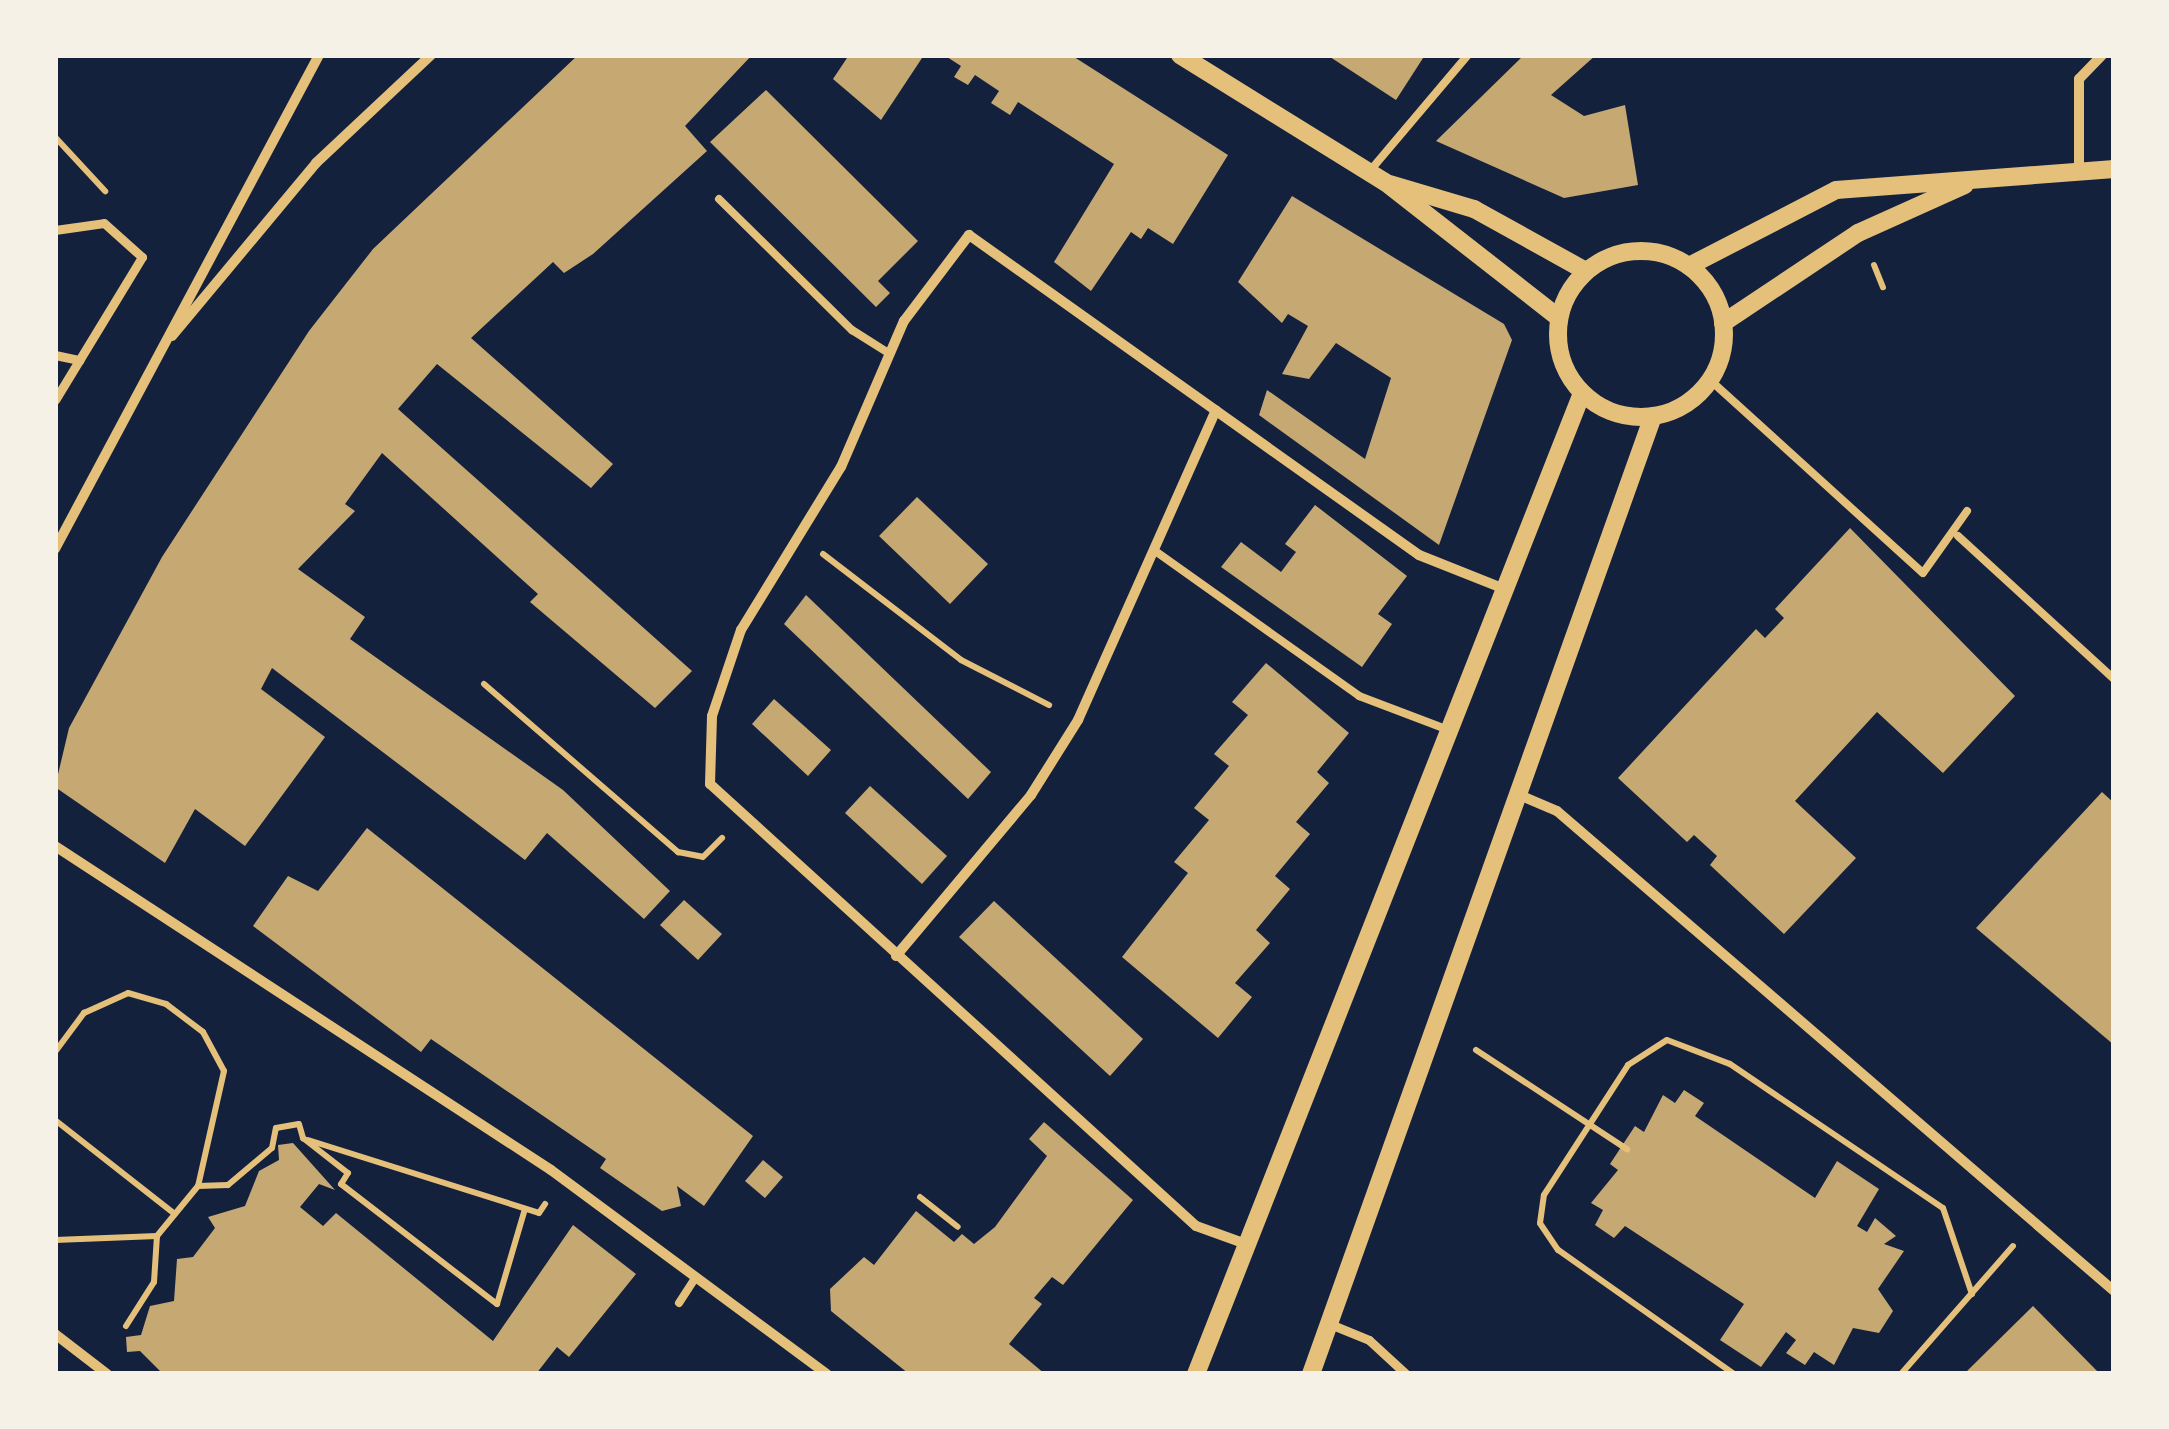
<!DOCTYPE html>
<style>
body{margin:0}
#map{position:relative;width:2169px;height:1429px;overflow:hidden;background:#14213d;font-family:Quicksand,sans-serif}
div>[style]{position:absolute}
.building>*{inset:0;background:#c6a872}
.path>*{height:6px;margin:-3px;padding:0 3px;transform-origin:3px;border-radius:3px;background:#e5c07b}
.service>*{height:8px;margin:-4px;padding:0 4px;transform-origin:4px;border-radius:4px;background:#e5c07b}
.pedestrian>*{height:9px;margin:-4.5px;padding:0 4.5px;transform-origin:4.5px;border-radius:4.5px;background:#e5c07b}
.minor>*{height:10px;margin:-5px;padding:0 5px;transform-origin:5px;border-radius:5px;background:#e5c07b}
.tertiary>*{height:18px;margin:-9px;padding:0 9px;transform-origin:9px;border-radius:9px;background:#e5c07b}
.tertiary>.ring{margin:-9px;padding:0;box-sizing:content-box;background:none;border:18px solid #e5c07b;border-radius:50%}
span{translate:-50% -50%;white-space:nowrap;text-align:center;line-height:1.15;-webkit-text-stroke:8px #f6f1e7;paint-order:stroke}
.frame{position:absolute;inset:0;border:58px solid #f6f1e7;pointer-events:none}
</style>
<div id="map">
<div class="building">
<i style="clip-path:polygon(578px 55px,752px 55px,685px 126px,707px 151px,593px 254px,564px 273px,553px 262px,471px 338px,613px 464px,591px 488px,437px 364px,398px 409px,692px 671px,655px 708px,530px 602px,538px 594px,382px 453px,345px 504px,355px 511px,298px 569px,365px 617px,350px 639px,563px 790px,670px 891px,644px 919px,547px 833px,525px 860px,272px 668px,261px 689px,325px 737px,245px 846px,195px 809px,165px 863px,55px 787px,69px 728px,162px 557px,309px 331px,373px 249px)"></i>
<i style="clip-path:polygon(849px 55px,924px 55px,881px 120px,833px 79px)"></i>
<i style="clip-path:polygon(944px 55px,1071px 55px,1228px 155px,1173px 244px,1148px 228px,1141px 239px,1131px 232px,1091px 291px,1054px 262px,1114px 164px,1018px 102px,1010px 115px,991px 103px,999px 91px,975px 75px,968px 85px,954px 77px,961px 66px)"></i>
<i style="clip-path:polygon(1327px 55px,1425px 55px,1396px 100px)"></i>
<i style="clip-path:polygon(1524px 55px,1596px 55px,1551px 95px,1584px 116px,1625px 105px,1638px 185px,1564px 198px,1436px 141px)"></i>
<i style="clip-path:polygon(766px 90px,918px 241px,878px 281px,890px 293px,876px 307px,710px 142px)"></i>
<i style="clip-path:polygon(1292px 196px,1504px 324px,1512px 340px,1439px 545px,1259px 415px,1267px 390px,1365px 459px,1391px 378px,1336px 343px,1309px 379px,1282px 374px,1308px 326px,1288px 314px,1282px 323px,1238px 282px)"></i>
<i style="clip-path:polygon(917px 497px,988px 564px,950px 604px,879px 536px)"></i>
<i style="clip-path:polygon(1315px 505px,1407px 576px,1378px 614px,1392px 624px,1362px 667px,1221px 567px,1241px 542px,1281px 572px,1296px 552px,1285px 544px)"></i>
<i style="clip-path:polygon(1850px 528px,2015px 696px,1943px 773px,1877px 712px,1795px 801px,1856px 858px,1784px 934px,1710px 865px,1717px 856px,1694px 835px,1687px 842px,1618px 778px,1756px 629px,1765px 638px,1784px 618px,1775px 609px)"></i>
<i style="clip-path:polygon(806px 595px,991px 772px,968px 799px,784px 624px)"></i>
<i style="clip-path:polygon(1266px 663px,1349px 733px,1317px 772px,1329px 783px,1296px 822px,1310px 834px,1275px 876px,1290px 889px,1256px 930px,1270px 943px,1235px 983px,1252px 997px,1218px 1038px,1122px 957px,1188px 873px,1174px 862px,1209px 820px,1194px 808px,1229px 766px,1214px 754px,1248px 715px,1232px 702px)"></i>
<i style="clip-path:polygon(774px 699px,831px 750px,808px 776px,752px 724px)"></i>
<i style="clip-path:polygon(870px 786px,947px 856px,922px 884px,845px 813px)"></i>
<i style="clip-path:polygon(2102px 792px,2114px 803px,2114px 1045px,1976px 928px)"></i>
<i style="clip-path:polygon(367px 828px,753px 1136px,704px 1206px,677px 1186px,681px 1206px,662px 1211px,600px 1168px,606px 1159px,431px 1039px,421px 1052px,253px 926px,288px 876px,318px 891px)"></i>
<i style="clip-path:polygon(684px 900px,722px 934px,698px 960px,660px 925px)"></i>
<i style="clip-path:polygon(994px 901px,1143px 1039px,1110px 1076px,959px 937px)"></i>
<i style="clip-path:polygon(1684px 1090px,1704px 1103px,1695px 1116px,1815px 1198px,1837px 1161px,1879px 1189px,1857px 1226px,1867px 1232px,1875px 1218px,1896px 1236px,1884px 1244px,1904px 1251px,1878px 1289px,1893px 1311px,1879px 1333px,1853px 1328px,1834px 1365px,1814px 1352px,1805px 1365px,1786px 1353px,1796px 1340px,1786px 1332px,1761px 1367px,1720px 1340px,1744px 1304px,1625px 1226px,1614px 1238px,1595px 1225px,1603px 1210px,1591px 1203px,1618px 1170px,1610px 1164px,1635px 1126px,1644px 1132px,1663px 1095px,1675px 1103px)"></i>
<i style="clip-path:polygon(1044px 1122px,1133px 1200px,1063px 1285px,1052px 1277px,1034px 1298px,1042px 1304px,1009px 1344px,1045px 1374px,909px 1374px,831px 1311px,830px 1289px,864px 1257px,874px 1265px,916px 1211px,954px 1242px,962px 1234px,974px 1244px,995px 1227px,1047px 1156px,1029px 1139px)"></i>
<i style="clip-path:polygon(293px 1143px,335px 1190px,319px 1184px,300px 1207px,323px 1226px,336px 1213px,493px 1341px,573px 1225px,636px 1274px,569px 1357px,557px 1347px,536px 1374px,163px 1374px,140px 1351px,127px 1352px,126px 1337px,141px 1335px,150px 1306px,174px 1301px,177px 1259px,193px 1257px,215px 1228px,208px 1217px,245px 1206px,259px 1171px,279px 1160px,278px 1145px)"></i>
<i style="clip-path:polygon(763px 1160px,783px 1177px,765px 1198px,745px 1181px)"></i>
<i style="clip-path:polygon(2033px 1306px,2100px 1374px,1964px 1374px)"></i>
</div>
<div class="path">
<i style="left:55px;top:137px;width:74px;rotate:47.2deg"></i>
<i style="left:1874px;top:265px;width:24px;rotate:68deg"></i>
<i style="left:823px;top:554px;width:174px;rotate:37.5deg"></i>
<i style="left:961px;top:660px;width:99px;rotate:27.1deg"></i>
<i style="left:484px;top:684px;width:257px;rotate:40.9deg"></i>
<i style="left:678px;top:852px;width:25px;rotate:11deg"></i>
<i style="left:703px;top:857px;width:27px;rotate:-45deg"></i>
<i style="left:1476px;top:1050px;width:181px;rotate:33.3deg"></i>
<i style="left:55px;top:1052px;width:49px;rotate:-53.4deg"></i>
<i style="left:84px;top:1013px;width:48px;rotate:-24.4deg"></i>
<i style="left:128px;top:993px;width:40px;rotate:16deg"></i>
<i style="left:166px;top:1004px;width:46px;rotate:37.1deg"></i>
<i style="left:203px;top:1032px;width:44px;rotate:61.7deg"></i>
<i style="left:224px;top:1071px;width:118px;rotate:102.7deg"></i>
<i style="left:198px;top:1186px;width:65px;rotate:129.4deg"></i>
<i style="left:157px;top:1236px;width:102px;rotate:177.8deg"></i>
<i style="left:55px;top:1120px;width:152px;rotate:38.1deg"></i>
<i style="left:308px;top:1140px;width:242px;rotate:17.5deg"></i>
<i style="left:539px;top:1213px;width:11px;rotate:-56deg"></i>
<i style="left:198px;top:1186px;width:30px;rotate:-2deg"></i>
<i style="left:228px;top:1185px;width:57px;rotate:-40.1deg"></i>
<i style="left:272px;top:1148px;width:20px;rotate:-79deg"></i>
<i style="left:276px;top:1128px;width:23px;rotate:-10deg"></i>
<i style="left:299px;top:1124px;width:15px;rotate:74deg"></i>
<i style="left:303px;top:1138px;width:57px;rotate:37.9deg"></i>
<i style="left:348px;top:1173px;width:13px;rotate:122deg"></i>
<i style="left:341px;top:1184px;width:197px;rotate:37.6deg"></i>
<i style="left:497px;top:1304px;width:99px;rotate:-73.6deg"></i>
<i style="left:920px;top:1197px;width:48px;rotate:38.3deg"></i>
<i style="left:126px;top:1326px;width:52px;rotate:-57.5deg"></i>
<i style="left:154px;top:1282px;width:46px;rotate:-86.3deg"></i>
<i style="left:1734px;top:1374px;width:215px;rotate:-144.8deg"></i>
<i style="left:1558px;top:1250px;width:32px;rotate:-124deg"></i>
<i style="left:1540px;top:1223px;width:28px;rotate:-82deg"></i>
<i style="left:1544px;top:1195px;width:155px;rotate:-57.1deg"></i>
<i style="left:1628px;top:1065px;width:46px;rotate:-32.7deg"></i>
<i style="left:1667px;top:1040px;width:67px;rotate:20.9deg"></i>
<i style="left:1730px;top:1064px;width:257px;rotate:34.1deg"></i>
<i style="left:1943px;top:1208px;width:91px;rotate:71.4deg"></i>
<i style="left:1901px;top:1374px;width:170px;rotate:-48.8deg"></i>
</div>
<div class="service">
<i style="left:1369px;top:172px;width:153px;rotate:-49.8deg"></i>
<i style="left:719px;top:199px;width:187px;rotate:44.6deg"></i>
<i style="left:852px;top:330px;width:41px;rotate:32.2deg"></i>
<i style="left:1710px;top:380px;width:287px;rotate:42.2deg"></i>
<i style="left:1923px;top:573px;width:76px;rotate:-54.6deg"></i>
<i style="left:1958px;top:536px;width:212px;rotate:42.5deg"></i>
<i style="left:1158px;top:553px;width:247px;rotate:35.4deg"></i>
<i style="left:1359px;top:696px;width:93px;rotate:20.8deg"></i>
<i style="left:679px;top:1303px;width:31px;rotate:-57deg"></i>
</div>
<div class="pedestrian">
<i style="left:55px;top:230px;width:49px;rotate:-8.1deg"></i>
<i style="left:104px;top:223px;width:51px;rotate:41.8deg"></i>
<i style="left:142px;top:257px;width:167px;rotate:121.3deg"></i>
<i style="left:55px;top:355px;width:25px;rotate:12deg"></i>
<i style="left:1330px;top:1324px;width:42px;rotate:22.3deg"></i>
<i style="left:1369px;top:1340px;width:50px;rotate:42.6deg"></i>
</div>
<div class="minor">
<i style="left:2079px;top:172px;width:93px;rotate:-90deg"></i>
<i style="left:2079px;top:79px;width:33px;rotate:-46deg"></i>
<i style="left:172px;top:336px;width:225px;rotate:-50.2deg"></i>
<i style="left:316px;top:163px;width:158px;rotate:-43.2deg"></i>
<i style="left:55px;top:549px;width:560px;rotate:-61.88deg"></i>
<i style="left:1517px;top:794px;width:43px;rotate:23deg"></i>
<i style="left:1557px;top:811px;width:735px;rotate:40.75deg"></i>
<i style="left:55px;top:846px;width:592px;rotate:33.15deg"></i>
<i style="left:551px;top:1170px;width:343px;rotate:36.5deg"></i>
<i style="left:896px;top:956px;width:210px;rotate:-50deg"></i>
<i style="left:1031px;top:795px;width:89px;rotate:-57.9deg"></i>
<i style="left:1078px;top:720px;width:339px;rotate:-66deg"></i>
<i style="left:1246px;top:1244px;width:53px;rotate:-160.2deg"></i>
<i style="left:1196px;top:1226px;width:657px;rotate:-137.71deg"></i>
<i style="left:710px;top:784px;width:68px;rotate:-88.3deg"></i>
<i style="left:712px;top:716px;width:91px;rotate:-71.4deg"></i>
<i style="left:741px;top:630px;width:191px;rotate:-58.5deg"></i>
<i style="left:841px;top:467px;width:159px;rotate:-66.7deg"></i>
<i style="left:904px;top:321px;width:108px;rotate:-52.9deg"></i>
<i style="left:969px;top:235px;width:552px;rotate:35.42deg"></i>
<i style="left:1419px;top:555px;width:89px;rotate:21.7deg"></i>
<i style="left:55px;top:1334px;width:66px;rotate:37.6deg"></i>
</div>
<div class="tertiary">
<i style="left:1180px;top:55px;width:241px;rotate:31.8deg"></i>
<i style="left:1385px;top:182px;width:221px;rotate:38deg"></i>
<i style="left:1390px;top:184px;width:88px;rotate:16.6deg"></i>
<i style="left:1474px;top:209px;width:128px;rotate:29deg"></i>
<i class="ring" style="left:1558px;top:251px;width:148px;height:148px"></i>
<i style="left:1689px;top:266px;width:165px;rotate:-27.3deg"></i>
<i style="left:1836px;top:190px;width:279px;rotate:-4.3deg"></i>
<i style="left:1723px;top:323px;width:162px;rotate:-33.7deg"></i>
<i style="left:1858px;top:233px;width:117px;rotate:-24.2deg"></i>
<i style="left:1196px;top:1374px;width:1054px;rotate:-68.52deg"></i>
<i style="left:1311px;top:1374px;width:1017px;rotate:-70.35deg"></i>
</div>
<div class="frame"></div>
</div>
